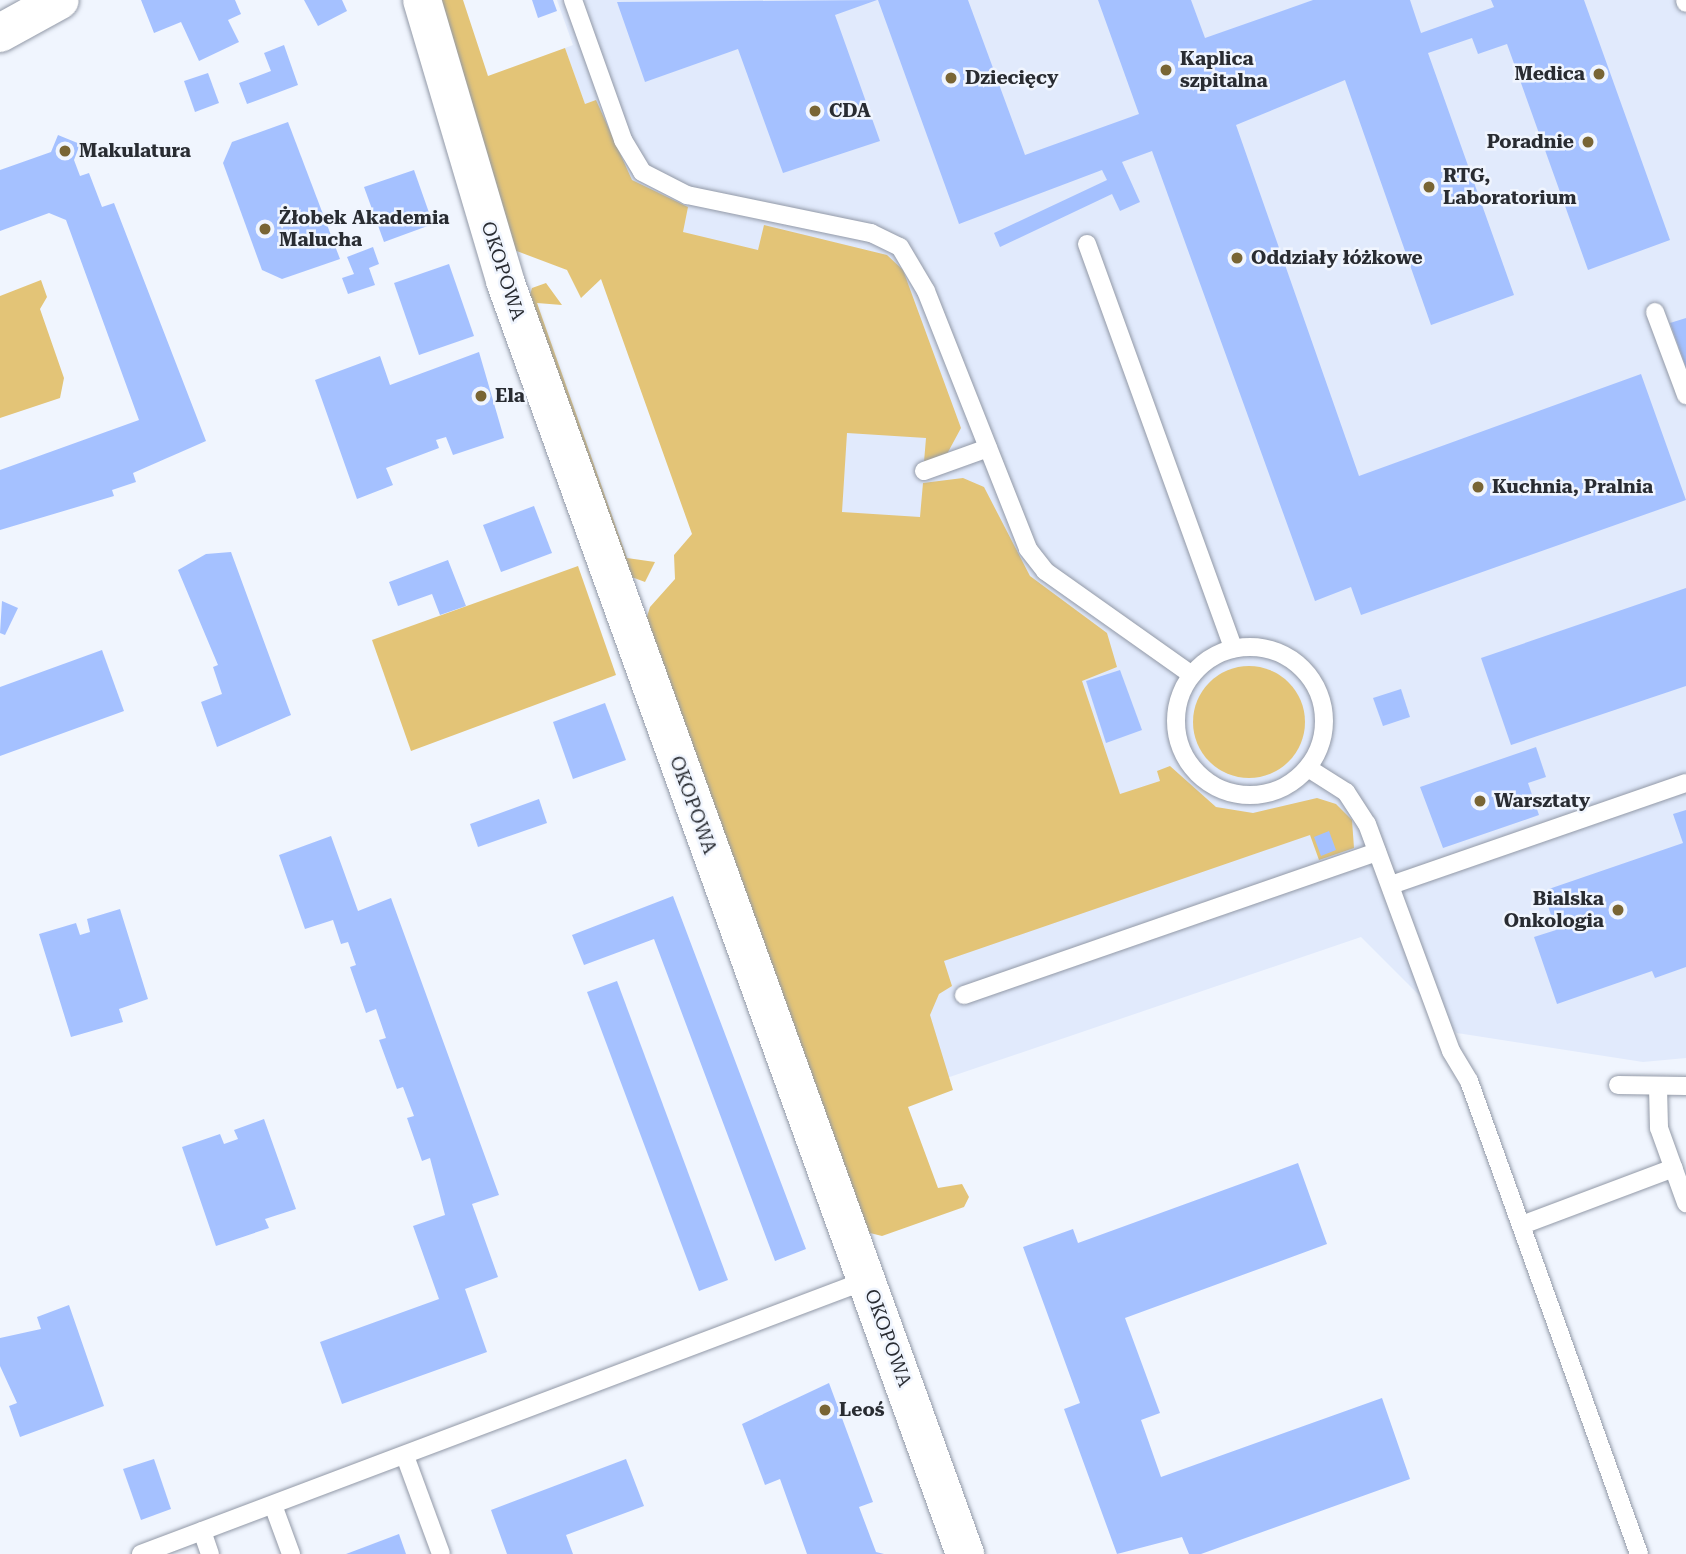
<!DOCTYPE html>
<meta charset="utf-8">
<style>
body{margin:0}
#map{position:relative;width:1686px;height:1554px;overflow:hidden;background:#f0f5fe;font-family:"Roboto Serif",serif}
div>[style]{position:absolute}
.built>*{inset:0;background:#e1eafc}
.green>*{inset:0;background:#e3c477}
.round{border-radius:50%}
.building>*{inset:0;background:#a5c1ff}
.roads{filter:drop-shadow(0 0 2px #9299a7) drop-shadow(0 0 2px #9299a7)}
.service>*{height:18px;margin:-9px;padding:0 9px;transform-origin:9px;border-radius:9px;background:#fff}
.service>.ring{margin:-9px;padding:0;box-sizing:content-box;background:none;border:18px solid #fff;border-radius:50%}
.tertiary>*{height:38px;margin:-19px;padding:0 19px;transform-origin:19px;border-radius:19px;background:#fff}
.dots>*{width:19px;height:19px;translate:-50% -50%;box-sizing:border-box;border:4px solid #f0f5fe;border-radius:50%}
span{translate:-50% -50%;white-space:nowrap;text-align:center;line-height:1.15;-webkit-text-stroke:5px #f0f5fe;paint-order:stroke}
.poi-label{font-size:19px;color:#292c32;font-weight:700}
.left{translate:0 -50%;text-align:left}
.right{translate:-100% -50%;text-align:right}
.street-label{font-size:19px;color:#292c32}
</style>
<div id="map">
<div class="built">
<i style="clip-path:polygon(557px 0,1686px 0,1686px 1058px,1643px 1062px,1457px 1033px,1361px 937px,929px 1084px,565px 48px,573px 45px)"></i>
</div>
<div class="green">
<i style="clip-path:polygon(439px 0,463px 0,488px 76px,565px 48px,585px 104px,596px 100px,632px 180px,688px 207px,683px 232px,758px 250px,764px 225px,887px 255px,903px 270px,961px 428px,947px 454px,924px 462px,926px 438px,847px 433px,842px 512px,920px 517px,923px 483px,963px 478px,984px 487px,1030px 576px,1107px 633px,1117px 667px,1082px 681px,1120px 794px,1160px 781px,1157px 771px,1170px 766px,1216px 807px,1253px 813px,1317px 798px,1336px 804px,1352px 820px,1354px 848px,1319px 860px,1310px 835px,944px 961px,952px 986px,939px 994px,930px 1015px,953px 1090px,908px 1107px,938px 1188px,962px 1184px,969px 1197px,964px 1207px,882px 1236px,870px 1233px,859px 1218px,645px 623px,650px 607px,675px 579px,674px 555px,692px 534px,601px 279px,581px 298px,567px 270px,514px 250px)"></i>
<i style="clip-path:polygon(41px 280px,47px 297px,40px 309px,64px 378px,60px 398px,0 418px,0 296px)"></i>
<i style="clip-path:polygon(546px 283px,562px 305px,537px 303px,627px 558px,655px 562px,645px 582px,629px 576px,528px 301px,532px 288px)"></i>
<i style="clip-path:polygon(578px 566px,616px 675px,411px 751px,372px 640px)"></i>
<i class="round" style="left:1193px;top:666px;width:112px;height:112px"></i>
</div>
<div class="building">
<i style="clip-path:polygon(141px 0,235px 0,241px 14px,228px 20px,239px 42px,199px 61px,181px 22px,154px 33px)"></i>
<i style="clip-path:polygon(304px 0,342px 0,347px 11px,318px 26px)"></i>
<i style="clip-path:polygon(532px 0,553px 0,557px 11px,538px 18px)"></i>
<i style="clip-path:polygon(877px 0,835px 15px,880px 141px,783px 173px,738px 49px,645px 82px,617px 2px)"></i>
<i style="clip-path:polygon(878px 0,968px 0,1025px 155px,1139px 114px,1098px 0,1191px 0,1205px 38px,1313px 0,1410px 0,1421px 33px,1494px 7px,1491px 0,1584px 0,1670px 240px,1588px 270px,1507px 44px,1478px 54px,1472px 38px,1428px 53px,1514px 295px,1431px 325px,1345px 80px,1236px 125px,1359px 476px,1641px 374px,1686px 500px,1361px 615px,1351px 587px,1315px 601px,1152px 151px,1122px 162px,1140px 202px,1120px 211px,1112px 194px,1000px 247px,994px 233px,1107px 180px,1102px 170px,959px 224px)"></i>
<i style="clip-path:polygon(284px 45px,298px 85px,247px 104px,239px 83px,271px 71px,264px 53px)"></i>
<i style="clip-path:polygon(208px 73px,219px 103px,195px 112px,184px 81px)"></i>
<i style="clip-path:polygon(288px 122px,340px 259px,282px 279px,262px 270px,223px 163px,232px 142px)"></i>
<i style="clip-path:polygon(58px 135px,80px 144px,74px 160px,80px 176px,89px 173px,102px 207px,114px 203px,206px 441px,133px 473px,136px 482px,112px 490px,114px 496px,0 530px,0 470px,139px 420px,66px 220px,49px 213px,0 231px,0 170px,51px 152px)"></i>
<i style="clip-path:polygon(414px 170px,433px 224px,384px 242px,364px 187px)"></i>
<i style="clip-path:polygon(373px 247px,379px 264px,369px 268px,375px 285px,348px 294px,342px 278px,354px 274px,347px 257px)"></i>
<i style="clip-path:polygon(449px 264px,474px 336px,419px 355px,394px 283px)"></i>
<i style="clip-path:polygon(1686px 318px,1686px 367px,1670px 323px)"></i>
<i style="clip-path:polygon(479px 352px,504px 438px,453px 455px,446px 437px,436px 440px,439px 448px,386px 468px,393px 485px,357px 499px,315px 380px,380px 356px,390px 385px)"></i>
<i style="clip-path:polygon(534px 506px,552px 553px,501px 572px,483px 525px)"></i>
<i style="clip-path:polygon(231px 552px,291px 715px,217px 747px,201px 702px,222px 694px,213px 667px,218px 665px,178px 570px,206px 554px)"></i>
<i style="clip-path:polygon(448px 560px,466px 606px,440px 615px,432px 594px,398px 606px,389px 582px)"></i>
<i style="clip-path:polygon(1686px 588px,1686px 686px,1511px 745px,1481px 658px)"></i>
<i style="clip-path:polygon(2px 601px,18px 608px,5px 635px,0 633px)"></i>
<i style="clip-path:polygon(102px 650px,124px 711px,0 756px,0 687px)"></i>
<i style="clip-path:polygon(1120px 670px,1142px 730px,1106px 743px,1086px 681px)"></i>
<i style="clip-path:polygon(1401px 689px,1410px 717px,1383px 726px,1373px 698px)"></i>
<i style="clip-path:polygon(605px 703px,626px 760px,573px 779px,553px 722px)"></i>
<i style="clip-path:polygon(1536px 747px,1546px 777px,1528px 783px,1539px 815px,1443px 848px,1420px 787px)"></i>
<i style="clip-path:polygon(539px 799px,547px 823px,478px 847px,470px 824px)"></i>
<i style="clip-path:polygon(1686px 810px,1686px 967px,1655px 978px,1652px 971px,1557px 1004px,1534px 937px,1556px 930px,1543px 891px,1683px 843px,1673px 814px)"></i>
<i style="clip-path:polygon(1329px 831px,1336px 850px,1321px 856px,1314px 837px)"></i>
<i style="clip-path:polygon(331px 836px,358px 911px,391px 898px,499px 1195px,472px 1204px,498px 1277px,465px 1289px,487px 1352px,342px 1404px,320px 1342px,439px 1299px,413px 1226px,445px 1215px,430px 1158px,422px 1161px,407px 1118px,414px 1116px,403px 1087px,397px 1089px,379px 1040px,386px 1038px,376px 1009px,366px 1013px,350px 967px,356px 965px,348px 942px,341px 944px,333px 920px,305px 929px,279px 855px)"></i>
<i style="clip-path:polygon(673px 896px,806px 1249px,775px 1261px,654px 939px,584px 965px,572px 935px)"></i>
<i style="clip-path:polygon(120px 909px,148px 999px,119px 1009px,123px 1022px,71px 1037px,39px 934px,76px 923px,80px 935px,90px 932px,87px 919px)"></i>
<i style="clip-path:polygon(617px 981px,728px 1280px,699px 1291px,587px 992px)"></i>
<i style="clip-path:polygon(264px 1119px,296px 1209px,265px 1219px,269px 1228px,216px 1246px,182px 1147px,220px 1134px,224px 1144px,238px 1139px,234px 1130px)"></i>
<i style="clip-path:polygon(1298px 1163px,1327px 1244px,1125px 1318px,1160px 1413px,1141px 1420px,1161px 1477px,1382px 1398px,1410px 1479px,1201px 1554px,1189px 1554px,1182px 1537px,1117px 1554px,1064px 1409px,1080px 1403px,1023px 1247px,1073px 1229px,1078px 1243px)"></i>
<i style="clip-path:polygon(69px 1305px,104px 1406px,20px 1437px,9px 1406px,17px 1403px,0 1366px,0 1338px,41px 1329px,37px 1317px)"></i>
<i style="clip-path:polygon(829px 1383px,873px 1502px,859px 1507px,876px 1552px,884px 1554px,807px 1554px,780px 1479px,765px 1485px,742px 1424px)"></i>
<i style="clip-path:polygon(154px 1459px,171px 1509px,141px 1520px,123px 1469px)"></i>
<i style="clip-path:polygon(626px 1459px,644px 1506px,566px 1535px,573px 1554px,507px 1554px,491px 1510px)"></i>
<i style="clip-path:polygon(399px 1534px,406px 1554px,346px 1554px)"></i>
</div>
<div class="roads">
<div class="service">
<i style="left:573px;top:0;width:149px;rotate:70.3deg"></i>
<i style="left:623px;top:140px;width:37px;rotate:59deg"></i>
<i style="left:642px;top:172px;width:51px;rotate:27.1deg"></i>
<i style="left:687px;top:195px;width:188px;rotate:11.7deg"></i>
<i style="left:871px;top:233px;width:32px;rotate:26deg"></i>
<i style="left:900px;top:247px;width:51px;rotate:59.4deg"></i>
<i style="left:926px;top:291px;width:277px;rotate:68.4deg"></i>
<i style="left:1028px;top:549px;width:28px;rotate:52deg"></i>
<i style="left:1045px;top:571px;width:180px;rotate:35.3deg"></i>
<i style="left:1685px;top:0;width:3px;rotate:72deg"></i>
<i style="left:1087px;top:244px;width:430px;rotate:70.1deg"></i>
<i style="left:1655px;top:312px;width:89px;rotate:69.5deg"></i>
<i style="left:924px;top:471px;width:68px;rotate:-19.8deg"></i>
<i class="ring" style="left:1176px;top:647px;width:130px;height:130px"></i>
<i style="left:1308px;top:768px;width:45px;rotate:32.3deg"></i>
<i style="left:1346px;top:792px;width:38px;rotate:57deg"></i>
<i style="left:1367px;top:824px;width:242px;rotate:69.7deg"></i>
<i style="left:1451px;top:1051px;width:35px;rotate:59deg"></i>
<i style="left:1469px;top:1081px;width:503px;rotate:70.23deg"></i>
<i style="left:1391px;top:885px;width:312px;rotate:-19.1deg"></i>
<i style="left:964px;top:995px;width:437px;rotate:-19.1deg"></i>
<i style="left:1618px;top:1085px;width:68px;rotate:0.8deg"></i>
<i style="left:1658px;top:1087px;width:41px;rotate:88.6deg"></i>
<i style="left:1659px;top:1128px;width:80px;rotate:70.2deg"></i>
<i style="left:1522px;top:1225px;width:162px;rotate:-20.6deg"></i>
<i style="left:405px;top:1456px;width:104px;rotate:69.8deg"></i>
<i style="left:273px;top:1505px;width:52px;rotate:69.8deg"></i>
<i style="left:202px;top:1531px;width:24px;rotate:71deg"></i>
<i style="left:141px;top:1554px;width:776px;rotate:-20.68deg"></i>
</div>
<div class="tertiary">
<i style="left:422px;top:0;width:293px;rotate:73.5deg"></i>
<i style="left:505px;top:281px;width:1354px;rotate:70.13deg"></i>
<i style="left:0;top:33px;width:68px;rotate:-28.8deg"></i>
</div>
</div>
<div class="dots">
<i style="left:1166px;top:70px;background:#796534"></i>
<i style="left:1599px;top:74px;background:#796534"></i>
<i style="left:951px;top:78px;background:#796534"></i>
<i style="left:815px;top:111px;background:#796534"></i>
<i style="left:1588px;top:142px;background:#796534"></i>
<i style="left:65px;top:151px;background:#796534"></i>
<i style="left:1429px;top:187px;background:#796534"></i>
<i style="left:265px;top:229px;background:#796534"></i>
<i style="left:1237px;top:258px;background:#796534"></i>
<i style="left:481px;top:396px;background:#796534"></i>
<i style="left:1478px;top:487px;background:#796534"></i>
<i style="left:1480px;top:801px;background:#796534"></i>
<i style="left:1618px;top:910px;background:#796534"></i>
<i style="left:825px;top:1410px;background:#796534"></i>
</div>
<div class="poi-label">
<span class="left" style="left:1180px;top:70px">Kaplica<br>szpitalna</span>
<span class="right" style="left:1585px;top:74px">Medica</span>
<span class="left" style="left:965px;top:78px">Dziecięcy</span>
<span class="left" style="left:829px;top:111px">CDA</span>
<span class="right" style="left:1574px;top:142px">Poradnie</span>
<span class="left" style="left:79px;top:151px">Makulatura</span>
<span class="left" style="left:1443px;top:187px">RTG,<br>Laboratorium</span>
<span class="left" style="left:279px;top:229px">Żłobek Akademia<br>Malucha</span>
<span class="left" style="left:1251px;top:258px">Oddziały łóżkowe</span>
<span class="left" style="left:495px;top:396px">Ela</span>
<span class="left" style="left:1492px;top:487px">Kuchnia, Pralnia</span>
<span class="left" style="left:1494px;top:801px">Warsztaty</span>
<span class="right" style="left:1604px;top:910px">Bialska<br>Onkologia</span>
<span class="left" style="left:839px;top:1410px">Leoś</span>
</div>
<div class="street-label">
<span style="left:503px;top:271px;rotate:72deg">OKOPOWA</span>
<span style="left:693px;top:805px;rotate:70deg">OKOPOWA</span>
<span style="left:888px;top:1338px;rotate:70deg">OKOPOWA</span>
</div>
</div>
